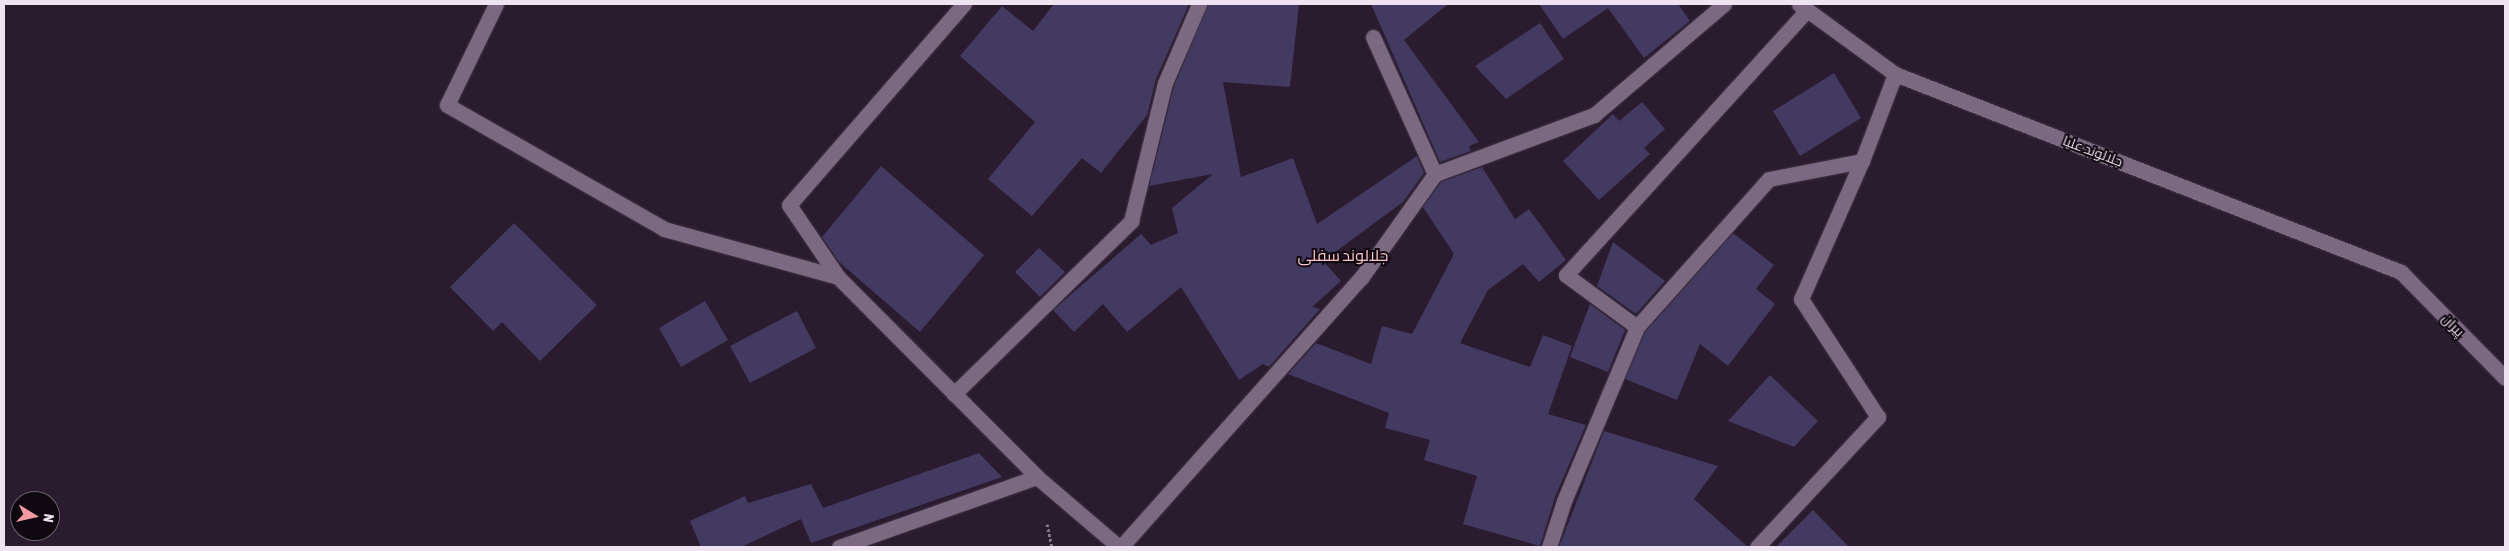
<!DOCTYPE html>
<meta charset="utf-8">
<style>
body{margin:0}
#map{position:relative;width:2509px;height:551px;overflow:hidden;background:#2a1b2e;font-family:"Asap Condensed",Cairo,sans-serif}
div>[style]{position:absolute}
.building>*{inset:0;background:#433a61}
.path>*{height:3px;margin-top:-1.5px;transform-origin:0;background:repeating-linear-gradient(90deg,#897d8d 0 2.5px,transparent 0 5px)}
.roads{filter:drop-shadow(0 0 1px #423646) drop-shadow(0 0 1px #423646)}
.minor>*{height:15px;margin:-7.5px;padding:0 7.5px;transform-origin:7.5px;border-radius:7.5px;background:#7a6980}
span{translate:-50% -50%;white-space:nowrap;text-align:center;line-height:1.15;-webkit-text-stroke:4px #0f0811;paint-order:stroke}
.street-label{font-size:14px;color:#eee4f1}
.quarter-label{font-size:16px;color:#f6c2c6}
.frame{position:absolute;inset:0;border:5px solid #eee4f1;pointer-events:none}
.north{position:absolute;left:10px;top:491px;width:50px;height:50px;box-sizing:border-box;background:#0f0811;border:1px solid #68606b;border-radius:50%;rotate:99deg;font-size:14px;font-weight:700;line-height:20px;text-align:center;color:#eee4f1}
.north::after{content:'';display:block;margin:auto;width:18px;height:22px;background:#f49aa2;clip-path:polygon(50% 0,100% 100%,50% 72%,0 100%)}
</style>
<div id="map">
<div class="building">
<i style="clip-path:polygon(1054px 4px,1189px 4px,1156px 79px,1147px 115px,1101px 173px,1082px 158px,1032px 216px,988px 179px,1035px 122px,960px 56px,1002px 6px,1033px 31px)"></i>
<i style="clip-path:polygon(1208px 4px,1299px 4px,1290px 87px,1223px 82px,1241px 177px,1293px 158px,1317px 224px,1417px 156px,1424px 173px,1403px 202px,1323px 261px,1341px 281px,1312px 307px,1320px 309px,1269px 367px,1263px 364px,1239px 380px,1181px 287px,1127px 332px,1103px 304px,1074px 332px,1053px 310px,1141px 234px,1151px 245px,1178px 233px,1172px 208px,1213px 174px,1149px 186px,1174px 86px)"></i>
<i style="clip-path:polygon(1371px 4px,1448px 4px,1404px 40px,1479px 142px,1469px 146px,1471px 151px,1440px 162px)"></i>
<i style="clip-path:polygon(1539px 4px,1678px 4px,1690px 21px,1644px 58px,1608px 8px,1563px 39px)"></i>
<i style="clip-path:polygon(1540px 23px,1564px 59px,1506px 99px,1475px 66px)"></i>
<i style="clip-path:polygon(1834px 73px,1861px 118px,1800px 156px,1773px 111px)"></i>
<i style="clip-path:polygon(1642px 102px,1665px 129px,1644px 148px,1650px 154px,1599px 200px,1563px 161px,1613px 114px,1619px 121px)"></i>
<i style="clip-path:polygon(881px 166px,984px 255px,920px 332px,839px 262px,822px 237px)"></i>
<i style="clip-path:polygon(1482px 167px,1515px 219px,1529px 209px,1566px 260px,1539px 282px,1523px 264px,1488px 290px,1460px 343px,1530px 367px,1543px 335px,1572px 346px,1548px 414px,1586px 425px,1555px 497px,1540px 546px,1463px 524px,1477px 476px,1424px 460px,1430px 440px,1385px 428px,1389px 413px,1288px 374px,1316px 343px,1371px 364px,1382px 326px,1412px 334px,1454px 254px,1423px 207px,1441px 182px)"></i>
<i style="clip-path:polygon(514px 223px,597px 305px,540px 361px,502px 322px,493px 331px,450px 287px)"></i>
<i style="clip-path:polygon(1733px 233px,1774px 265px,1756px 289px,1775px 304px,1728px 366px,1700px 344px,1677px 400px,1625px 379px,1645px 332px)"></i>
<i style="clip-path:polygon(1613px 242px,1665px 281px,1636px 314px,1597px 286px)"></i>
<i style="clip-path:polygon(1039px 248px,1065px 272px,1040px 297px,1015px 272px)"></i>
<i style="clip-path:polygon(705px 301px,728px 340px,681px 367px,659px 328px)"></i>
<i style="clip-path:polygon(1590px 304px,1625px 330px,1608px 372px,1570px 357px)"></i>
<i style="clip-path:polygon(797px 311px,816px 348px,750px 383px,730px 346px)"></i>
<i style="clip-path:polygon(1770px 375px,1818px 421px,1794px 447px,1728px 421px)"></i>
<i style="clip-path:polygon(1604px 431px,1718px 466px,1694px 499px,1748px 547px,1559px 547px)"></i>
<i style="clip-path:polygon(979px 453px,1002px 477px,811px 543px,801px 519px,741px 547px,701px 547px,690px 521px,745px 496px,748px 503px,811px 484px,823px 508px)"></i>
<i style="clip-path:polygon(1813px 510px,1849px 547px,1776px 547px)"></i>
</div>
<div class="path">
<i style="left:1047px;top:524px;width:24px;rotate:78deg"></i>
</div>
<div class="roads">
<div class="minor">
<i style="left:496px;top:4px;width:112px;rotate:115.9deg"></i>
<i style="left:447px;top:105px;width:250px;rotate:29.7deg"></i>
<i style="left:664px;top:229px;width:180px;rotate:15.4deg"></i>
<i style="left:838px;top:277px;width:282px;rotate:45.1deg"></i>
<i style="left:1037px;top:477px;width:108px;rotate:40.5deg"></i>
<i style="left:1799px;top:4px;width:119px;rotate:36.1deg"></i>
<i style="left:1895px;top:74px;width:543px;rotate:21.37deg"></i>
<i style="left:2401px;top:272px;width:148px;rotate:45.5deg"></i>
<i style="left:1373px;top:37px;width:150px;rotate:65.7deg"></i>
<i style="left:838px;top:277px;width:87px;rotate:-124.2deg"></i>
<i style="left:789px;top:205px;width:267px;rotate:-49deg"></i>
<i style="left:1637px;top:327px;width:88px;rotate:-143.8deg"></i>
<i style="left:1566px;top:275px;width:358px;rotate:-47.7deg"></i>
<i style="left:954px;top:394px;width:248px;rotate:-44.3deg"></i>
<i style="left:1131px;top:221px;width:142px;rotate:-76.2deg"></i>
<i style="left:1165px;top:83px;width:86px;rotate:-66.7deg"></i>
<i style="left:839px;top:547px;width:210px;rotate:-19.5deg"></i>
<i style="left:1121px;top:547px;width:361px;rotate:-48.3deg"></i>
<i style="left:1361px;top:278px;width:128px;rotate:-54.6deg"></i>
<i style="left:1435px;top:174px;width:170px;rotate:-20.4deg"></i>
<i style="left:1594px;top:115px;width:171px;rotate:-40.5deg"></i>
<i style="left:1549px;top:547px;width:48px;rotate:-71.9deg"></i>
<i style="left:1564px;top:501px;width:189px;rotate:-67.2deg"></i>
<i style="left:1637px;top:327px;width:198px;rotate:-48.3deg"></i>
<i style="left:1769px;top:179px;width:95px;rotate:-11deg"></i>
<i style="left:1862px;top:161px;width:93px;rotate:-69.2deg"></i>
<i style="left:1757px;top:547px;width:178px;rotate:-47.1deg"></i>
<i style="left:1878px;top:417px;width:141px;rotate:-123.1deg"></i>
<i style="left:1801px;top:299px;width:151px;rotate:-66.2deg"></i>
</div>
</div>
<div class="street-label">
<span style="left:2093px;top:151px;rotate:21deg">جلالوند علیا</span>
<span style="left:2453px;top:325px;rotate:45deg">پیران</span>
</div>
<div class="quarter-label">
<span style="left:1343px;top:255px">جلالوند سفلی</span>
</div>
<div class="frame"></div>
<div class="north">N</div>
</div>
